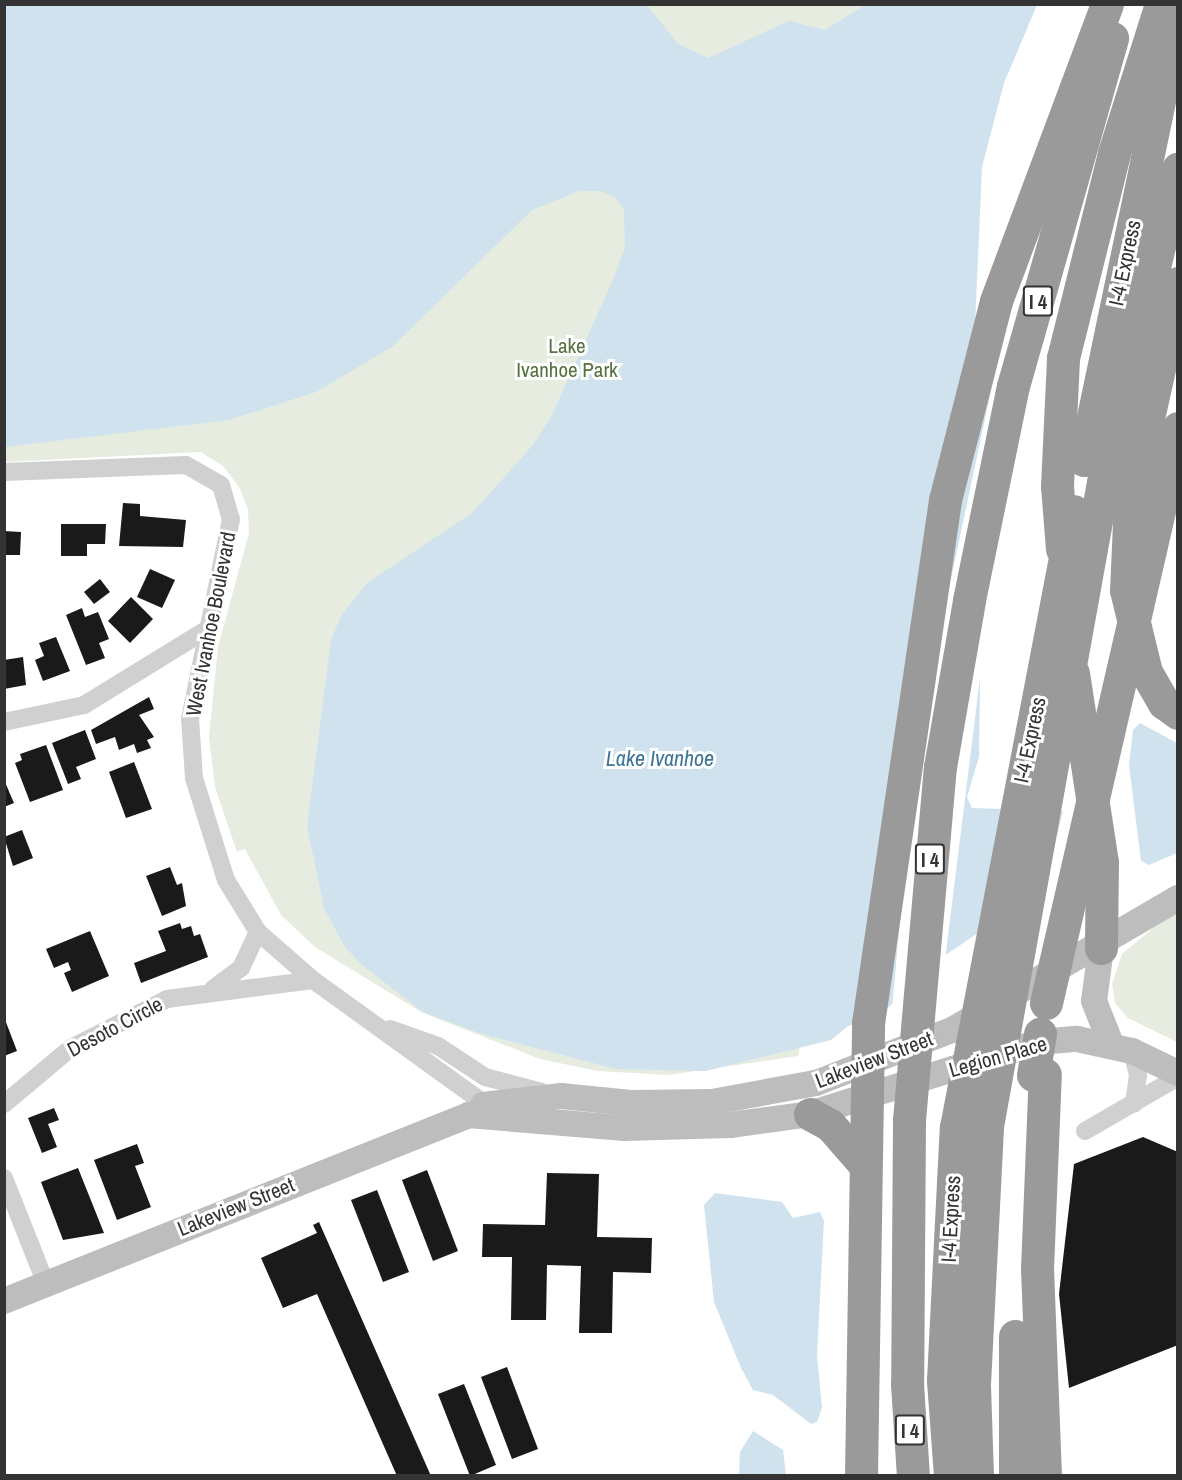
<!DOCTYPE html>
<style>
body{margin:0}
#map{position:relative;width:1182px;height:1480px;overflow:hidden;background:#fff;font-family:"Archivo Narrow",sans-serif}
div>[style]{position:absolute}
.green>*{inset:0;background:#e6ecdf}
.water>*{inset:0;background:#cfe2ee}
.pier>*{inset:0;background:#fff}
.building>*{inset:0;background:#1a1a1a}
.street>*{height:18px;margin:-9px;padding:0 9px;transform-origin:9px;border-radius:9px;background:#d0d0d0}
.secondary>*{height:26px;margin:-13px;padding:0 13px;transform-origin:13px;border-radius:13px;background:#bdbdbd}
.highway>*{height:33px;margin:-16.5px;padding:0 16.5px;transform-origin:16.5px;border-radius:16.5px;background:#9a9a9a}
.highway-bridge>*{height:33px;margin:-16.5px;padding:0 16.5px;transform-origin:16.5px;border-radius:16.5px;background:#9a9a9a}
span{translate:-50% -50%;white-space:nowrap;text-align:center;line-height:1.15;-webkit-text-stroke:6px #fff;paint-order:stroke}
.shield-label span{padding:2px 4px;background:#fff;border:2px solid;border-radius:4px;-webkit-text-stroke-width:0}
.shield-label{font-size:20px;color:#333;font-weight:700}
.street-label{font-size:21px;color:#333}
.park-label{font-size:21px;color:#56703f}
.water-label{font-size:22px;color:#3f7597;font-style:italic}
.frame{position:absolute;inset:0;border:6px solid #333;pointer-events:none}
</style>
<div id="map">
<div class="green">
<i style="clip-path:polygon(4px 5px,991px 5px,798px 1056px,669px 1075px,598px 1071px,540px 1059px,421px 1012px,315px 947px,281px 915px,245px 849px,237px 852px,215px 787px,209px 737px,218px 647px,249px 533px,248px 509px,239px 487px,223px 466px,201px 452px,5px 462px)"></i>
<i style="clip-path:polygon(1177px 908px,1177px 1042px,1128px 1018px,1115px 1003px,1112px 984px,1122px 954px)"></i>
</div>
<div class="water">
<i style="clip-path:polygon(4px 5px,647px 5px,678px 44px,708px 58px,789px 21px,825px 30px,865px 5px,1037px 5px,1004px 83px,982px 167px,975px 326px,998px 358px,945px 607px,950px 632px,980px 682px,979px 757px,967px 797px,972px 808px,1063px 811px,1044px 888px,928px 967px,881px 1015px,848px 1026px,831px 1040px,706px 1071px,616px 1069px,482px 1034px,423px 1012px,362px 965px,345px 947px,324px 908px,307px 826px,331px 640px,341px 616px,367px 583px,472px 513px,533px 445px,552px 415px,612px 282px,625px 248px,624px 210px,616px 198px,601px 191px,579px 191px,532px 210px,392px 347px,316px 392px,229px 420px,5px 447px)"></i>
<i style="clip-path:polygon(1140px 723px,1177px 743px,1177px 853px,1149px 865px,1141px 861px,1129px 765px,1133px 730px)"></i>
<i style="clip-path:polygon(715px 1193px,782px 1202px,793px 1218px,820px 1212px,824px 1221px,817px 1355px,822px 1408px,817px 1422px,811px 1424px,773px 1395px,753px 1390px,741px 1368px,714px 1302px,704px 1205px)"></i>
<i style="clip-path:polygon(753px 1431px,783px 1450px,786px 1475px,739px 1475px,740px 1452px)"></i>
</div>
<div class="pier">
<i style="clip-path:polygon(948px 607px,966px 663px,980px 678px,945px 960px,892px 1008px,905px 865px,943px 609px)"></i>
</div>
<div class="building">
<i style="clip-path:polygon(123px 503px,140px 504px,140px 516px,186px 520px,183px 547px,119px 546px)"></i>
<i style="clip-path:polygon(61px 524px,106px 524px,105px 544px,87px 544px,87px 556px,61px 556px)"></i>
<i style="clip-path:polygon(4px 531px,21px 532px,20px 555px,4px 555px)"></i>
<i style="clip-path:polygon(150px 569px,175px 580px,162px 608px,137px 597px)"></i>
<i style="clip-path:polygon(100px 579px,110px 592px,94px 604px,84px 592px)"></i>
<i style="clip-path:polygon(131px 597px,153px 619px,130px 643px,108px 621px)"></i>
<i style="clip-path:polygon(82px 608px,85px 617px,98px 612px,109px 639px,99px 643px,105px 658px,86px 665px,66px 615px)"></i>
<i style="clip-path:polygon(56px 637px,70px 671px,43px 681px,35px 660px,44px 656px,39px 643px)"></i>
<i style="clip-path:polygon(23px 657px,26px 685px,4px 689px,4px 660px)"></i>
<i style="clip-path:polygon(149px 697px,154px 709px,139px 715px,154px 737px,147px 740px,151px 748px,137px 753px,134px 744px,119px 750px,115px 737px,96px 744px,91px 730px)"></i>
<i style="clip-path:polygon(85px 730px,96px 759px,76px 767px,81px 779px,68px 784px,52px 743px)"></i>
<i style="clip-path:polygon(46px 745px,63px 790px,30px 802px,15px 763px,22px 760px,20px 754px)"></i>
<i style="clip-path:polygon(134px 762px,152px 809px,126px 818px,109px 772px)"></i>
<i style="clip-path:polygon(4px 780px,14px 803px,4px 807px)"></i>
<i style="clip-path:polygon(22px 830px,33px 858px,13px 866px,4px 837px)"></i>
<i style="clip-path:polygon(170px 867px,177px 885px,182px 883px,186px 906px,162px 916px,146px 876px)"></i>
<i style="clip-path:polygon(180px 923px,182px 929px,191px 926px,194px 936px,200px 934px,208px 957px,141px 983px,134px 963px,166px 951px,158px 931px)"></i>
<i style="clip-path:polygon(90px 931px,109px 976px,72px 992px,64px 973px,71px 970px,68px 962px,54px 968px,46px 949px)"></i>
<i style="clip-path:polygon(4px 1017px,17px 1051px,4px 1056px)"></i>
<i style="clip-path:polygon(54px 1108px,59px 1120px,48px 1124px,57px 1147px,42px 1153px,28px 1118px)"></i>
<i style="clip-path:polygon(1143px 1137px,1178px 1152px,1178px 1345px,1069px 1388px,1059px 1294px,1074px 1164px)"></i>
<i style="clip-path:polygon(137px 1144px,144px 1163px,135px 1166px,151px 1207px,117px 1220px,94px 1160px)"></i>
<i style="clip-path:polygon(78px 1168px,104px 1233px,63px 1240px,41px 1182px)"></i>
<i style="clip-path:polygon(427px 1170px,458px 1251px,433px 1261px,402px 1180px)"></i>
<i style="clip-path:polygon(547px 1173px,599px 1174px,597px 1237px,652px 1238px,651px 1273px,613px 1272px,612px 1333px,579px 1333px,581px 1266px,547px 1265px,546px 1320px,511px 1320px,512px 1257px,482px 1257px,483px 1224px,545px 1225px)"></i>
<i style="clip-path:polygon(377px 1190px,409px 1272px,383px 1282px,351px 1200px)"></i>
<i style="clip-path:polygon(319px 1222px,431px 1476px,397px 1476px,317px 1294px,283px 1308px,261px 1258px,317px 1233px,313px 1225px)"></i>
<i style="clip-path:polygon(507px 1367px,538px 1449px,512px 1459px,481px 1377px)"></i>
<i style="clip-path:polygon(464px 1384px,496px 1465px,470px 1476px,438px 1394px)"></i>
</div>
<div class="street">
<i style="left:4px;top:472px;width:182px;rotate:-2.2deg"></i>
<i style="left:186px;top:465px;width:40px;rotate:29.7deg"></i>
<i style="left:221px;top:485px;width:35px;rotate:74deg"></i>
<i style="left:231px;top:519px;width:203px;rotate:101.6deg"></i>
<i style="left:190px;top:718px;width:60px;rotate:86.2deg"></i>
<i style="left:194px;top:778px;width:107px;rotate:72.6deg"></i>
<i style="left:226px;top:880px;width:61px;rotate:58.4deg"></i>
<i style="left:258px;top:932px;width:73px;rotate:41.1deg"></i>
<i style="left:313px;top:980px;width:222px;rotate:35.8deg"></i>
<i style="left:4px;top:722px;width:82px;rotate:-12deg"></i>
<i style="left:84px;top:705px;width:143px;rotate:-31.6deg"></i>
<i style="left:213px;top:989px;width:35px;rotate:-37deg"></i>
<i style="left:241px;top:968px;width:40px;rotate:-65deg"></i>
<i style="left:390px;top:1029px;width:51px;rotate:19.5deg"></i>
<i style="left:438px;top:1046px;width:56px;rotate:33.4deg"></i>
<i style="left:485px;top:1077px;width:59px;rotate:14.7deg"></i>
<i style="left:1132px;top:1051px;width:25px;rotate:76deg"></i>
<i style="left:1138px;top:1075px;width:29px;rotate:98deg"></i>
<i style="left:4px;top:1104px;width:87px;rotate:-39.9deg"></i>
<i style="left:71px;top:1048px;width:108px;rotate:-27deg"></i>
<i style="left:167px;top:999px;width:147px;rotate:-7.4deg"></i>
<i style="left:1085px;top:1131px;width:108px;rotate:-30.1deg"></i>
<i style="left:4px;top:1178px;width:114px;rotate:68.4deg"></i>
</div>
<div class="secondary">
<i style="left:1101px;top:948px;width:53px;rotate:97.5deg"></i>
<i style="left:1094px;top:1001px;width:46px;rotate:68.4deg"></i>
<i style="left:483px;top:1105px;width:79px;rotate:-6.6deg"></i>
<i style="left:561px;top:1096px;width:70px;rotate:5.7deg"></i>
<i style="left:631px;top:1103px;width:81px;rotate:-0.7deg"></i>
<i style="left:712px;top:1102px;width:106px;rotate:-10.4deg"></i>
<i style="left:816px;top:1083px;width:146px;rotate:-21.3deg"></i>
<i style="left:952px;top:1030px;width:262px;rotate:-30.3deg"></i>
<i style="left:4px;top:1301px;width:500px;rotate:-21.8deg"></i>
<i style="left:468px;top:1115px;width:157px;rotate:4.8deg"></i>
<i style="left:624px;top:1128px;width:106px;rotate:-1.6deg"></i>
<i style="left:730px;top:1125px;width:81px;rotate:-7.8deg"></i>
<i style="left:810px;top:1114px;width:240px;rotate:-17.5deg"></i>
<i style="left:1039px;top:1042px;width:38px;rotate:-5deg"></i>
<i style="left:1077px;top:1039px;width:56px;rotate:12.3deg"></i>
<i style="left:1132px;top:1051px;width:51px;rotate:25.6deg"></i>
</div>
<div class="highway">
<i style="left:1178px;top:283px;width:222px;rotate:102.5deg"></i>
<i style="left:1130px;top:500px;width:90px;rotate:92.5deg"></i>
<i style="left:1126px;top:590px;width:84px;rotate:76.3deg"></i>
<i style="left:1146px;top:672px;width:36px;rotate:60deg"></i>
<i style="left:1164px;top:703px;width:17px;rotate:36deg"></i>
<i style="left:1108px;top:454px;width:294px;rotate:-76.2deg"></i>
<i style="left:1084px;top:460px;width:458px;rotate:-78.2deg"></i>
<i style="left:1062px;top:549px;width:63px;rotate:-94.5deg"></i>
<i style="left:1057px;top:486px;width:128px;rotate:-87.3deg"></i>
<i style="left:1063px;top:358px;width:211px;rotate:-76deg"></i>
<i style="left:1114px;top:153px;width:156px;rotate:-72.5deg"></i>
<i style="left:969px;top:600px;width:218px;rotate:-78.4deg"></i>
<i style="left:1013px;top:386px;width:362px;rotate:-74.1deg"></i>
<i style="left:1073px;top:673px;width:191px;rotate:81.3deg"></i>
<i style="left:1102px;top:862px;width:86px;rotate:90.7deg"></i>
<i style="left:810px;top:1114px;width:23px;rotate:29deg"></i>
<i style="left:830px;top:1125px;width:53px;rotate:48.8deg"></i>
<i style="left:909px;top:1120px;width:264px;rotate:90.4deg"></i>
<i style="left:907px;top:1384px;width:92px;rotate:86.3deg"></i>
<i style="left:861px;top:1476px;width:453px;rotate:-89.1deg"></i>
<i style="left:868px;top:1023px;width:529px;rotate:-81.62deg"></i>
<i style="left:945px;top:500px;width:205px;rotate:-75.6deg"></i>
<i style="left:996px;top:301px;width:317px;rotate:-69.5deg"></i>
<i style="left:950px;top:1476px;width:96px;rotate:-94.2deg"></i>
<i style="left:943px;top:1380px;width:253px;rotate:-87.1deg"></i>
<i style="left:977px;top:1476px;width:92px;rotate:-91.9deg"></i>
<i style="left:974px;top:1384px;width:258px;rotate:-87.1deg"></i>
<i style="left:1015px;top:1476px;width:140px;rotate:-90deg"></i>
<i style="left:1045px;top:1476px;width:207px;rotate:-92.2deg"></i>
<i style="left:1037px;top:1269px;width:195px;rotate:-87.7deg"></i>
</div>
<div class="highway-bridge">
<i style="left:1046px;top:1003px;width:590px;rotate:-77.07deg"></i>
<i style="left:1033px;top:1075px;width:42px;rotate:-80.3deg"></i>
<i style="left:909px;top:1120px;width:354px;rotate:-85deg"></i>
<i style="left:940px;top:767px;width:169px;rotate:-80.1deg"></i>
<i style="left:987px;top:1126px;width:683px;rotate:-79.79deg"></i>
<i style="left:956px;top:1127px;width:627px;rotate:-79.16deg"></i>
</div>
<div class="shield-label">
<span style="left:1038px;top:301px">I 4</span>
<span style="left:930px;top:859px">I 4</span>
<span style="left:910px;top:1430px">I 4</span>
</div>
<div class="street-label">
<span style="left:1125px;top:263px;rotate:-78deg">I-4 Express</span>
<span style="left:211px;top:624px;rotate:-79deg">West Ivanhoe Boulevard</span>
<span style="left:1030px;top:740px;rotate:-78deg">I-4 Express</span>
<span style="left:115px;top:1027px;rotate:-28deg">Desoto Circle</span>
<span style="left:998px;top:1057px;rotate:-16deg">Legion Place</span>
<span style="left:874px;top:1060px;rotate:-21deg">Lakeview Street</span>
<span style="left:236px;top:1207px;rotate:-22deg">Lakeview Street</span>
<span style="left:951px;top:1219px;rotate:-87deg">I-4 Express</span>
</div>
<div class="park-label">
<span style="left:567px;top:358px">Lake<br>Ivanhoe Park</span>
</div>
<div class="water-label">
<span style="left:660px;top:759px">Lake Ivanhoe</span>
</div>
<div class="frame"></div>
</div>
